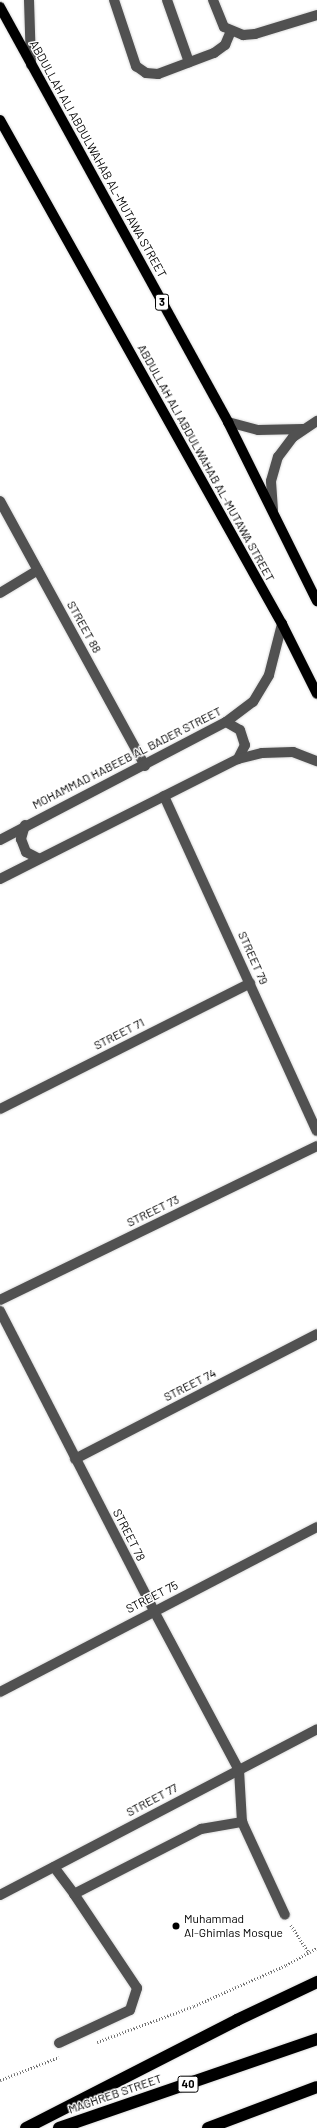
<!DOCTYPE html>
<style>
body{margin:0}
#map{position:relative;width:317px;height:2128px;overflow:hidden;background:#fff;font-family:Barlow,sans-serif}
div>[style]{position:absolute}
.path>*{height:2.5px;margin-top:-1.25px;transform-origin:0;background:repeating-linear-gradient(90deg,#737373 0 1px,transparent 0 3px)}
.roads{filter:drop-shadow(0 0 1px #dbdbdb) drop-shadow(0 0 1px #dbdbdb)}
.minor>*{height:10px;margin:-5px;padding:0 5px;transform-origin:5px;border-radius:5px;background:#515151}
.major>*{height:10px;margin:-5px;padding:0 5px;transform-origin:5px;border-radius:5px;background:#000}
.highway>*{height:12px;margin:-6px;padding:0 6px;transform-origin:6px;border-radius:6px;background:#000}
.dots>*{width:11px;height:11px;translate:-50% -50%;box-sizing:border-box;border:2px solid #fff;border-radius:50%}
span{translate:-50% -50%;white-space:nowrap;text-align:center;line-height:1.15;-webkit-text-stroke:3px #fff;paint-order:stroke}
.shield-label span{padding:1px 3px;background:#fff;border:1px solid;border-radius:3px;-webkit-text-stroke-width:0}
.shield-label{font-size:11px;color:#000;font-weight:700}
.street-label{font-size:12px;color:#000}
.poi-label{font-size:12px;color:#000}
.left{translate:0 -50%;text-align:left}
</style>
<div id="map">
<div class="path">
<i style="left:291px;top:1925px;width:33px;rotate:57deg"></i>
<i style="left:97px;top:2042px;width:103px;rotate:-20.4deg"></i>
<i style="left:194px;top:2006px;width:101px;rotate:-24deg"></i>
<i style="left:286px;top:1965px;width:35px;rotate:-29deg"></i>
<i style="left:0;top:2080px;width:63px;rotate:-21.3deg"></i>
</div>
<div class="roads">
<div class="minor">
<i style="left:29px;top:0;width:65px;rotate:88.2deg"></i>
<i style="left:114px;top:0;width:70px;rotate:71.6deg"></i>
<i style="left:136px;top:66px;width:12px;rotate:35deg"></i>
<i style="left:146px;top:73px;width:12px;rotate:5deg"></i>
<i style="left:158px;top:74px;width:60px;rotate:-20.6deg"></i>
<i style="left:214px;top:53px;width:14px;rotate:-36deg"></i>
<i style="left:225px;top:45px;width:15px;rotate:-67deg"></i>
<i style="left:167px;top:0;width:66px;rotate:70.5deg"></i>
<i style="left:213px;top:0;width:29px;rotate:68deg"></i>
<i style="left:224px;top:27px;width:21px;rotate:23deg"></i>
<i style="left:243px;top:35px;width:12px;rotate:-5deg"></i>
<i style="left:255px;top:34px;width:65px;rotate:-17deg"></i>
<i style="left:228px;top:422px;width:31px;rotate:15deg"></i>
<i style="left:258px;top:430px;width:45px;rotate:-1.3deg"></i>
<i style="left:0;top:501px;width:302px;rotate:61.3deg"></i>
<i style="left:273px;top:510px;width:29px;rotate:-94deg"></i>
<i style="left:271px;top:481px;width:25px;rotate:-74deg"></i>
<i style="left:278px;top:457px;width:25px;rotate:-53deg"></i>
<i style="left:293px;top:437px;width:29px;rotate:-34deg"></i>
<i style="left:0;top:593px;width:44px;rotate:-31.2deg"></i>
<i style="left:226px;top:722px;width:16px;rotate:30deg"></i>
<i style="left:240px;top:730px;width:16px;rotate:72deg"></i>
<i style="left:245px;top:745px;width:16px;rotate:117deg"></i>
<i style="left:164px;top:796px;width:368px;rotate:65.5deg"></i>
<i style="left:25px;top:825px;width:15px;rotate:106deg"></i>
<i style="left:21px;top:839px;width:14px;rotate:69deg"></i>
<i style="left:26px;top:852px;width:13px;rotate:27deg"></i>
<i style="left:0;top:840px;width:255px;rotate:-27.6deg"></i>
<i style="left:226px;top:722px;width:34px;rotate:-37deg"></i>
<i style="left:253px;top:702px;width:31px;rotate:-59deg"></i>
<i style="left:269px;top:675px;width:53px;rotate:-75.7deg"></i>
<i style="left:0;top:879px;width:267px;rotate:-26.8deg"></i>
<i style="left:238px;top:759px;width:25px;rotate:-14deg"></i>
<i style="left:262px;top:753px;width:31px;rotate:-2deg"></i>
<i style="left:293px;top:752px;width:26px;rotate:21deg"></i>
<i style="left:0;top:1109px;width:280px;rotate:-26.7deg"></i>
<i style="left:0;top:1300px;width:352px;rotate:-25.9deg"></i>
<i style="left:0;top:1311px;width:337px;rotate:62.8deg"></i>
<i style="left:154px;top:1611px;width:180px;rotate:61.9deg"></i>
<i style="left:239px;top:1770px;width:52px;rotate:86.7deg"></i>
<i style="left:242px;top:1822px;width:102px;rotate:65.2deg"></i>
<i style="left:75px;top:1459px;width:272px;rotate:-27.3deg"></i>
<i style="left:0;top:1692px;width:357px;rotate:-27.5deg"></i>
<i style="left:54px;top:1867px;width:34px;rotate:53deg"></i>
<i style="left:0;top:1895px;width:358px;rotate:-27.6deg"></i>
<i style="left:59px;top:2043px;width:78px;rotate:-24.9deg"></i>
<i style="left:130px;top:2010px;width:23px;rotate:-72deg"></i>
<i style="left:137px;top:1988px;width:113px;rotate:-123.8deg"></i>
<i style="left:74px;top:1894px;width:143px;rotate:-27.1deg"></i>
<i style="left:201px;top:1829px;width:42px;rotate:-9.7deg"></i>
</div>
<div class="major">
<i style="left:0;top:7px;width:474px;rotate:61.2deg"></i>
<i style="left:228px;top:422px;width:200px;rotate:63.6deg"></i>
<i style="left:0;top:120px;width:578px;rotate:60.77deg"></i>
<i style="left:282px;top:624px;width:78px;rotate:63.4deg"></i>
</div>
<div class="highway">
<i style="left:26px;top:2128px;width:237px;rotate:-27.1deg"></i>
<i style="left:237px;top:2020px;width:89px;rotate:-25.4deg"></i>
<i style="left:59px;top:2128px;width:273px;rotate:-19deg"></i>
<i style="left:208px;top:2128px;width:116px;rotate:-20.6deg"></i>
</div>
</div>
<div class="dots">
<i style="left:176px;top:1926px;background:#000"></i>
</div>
<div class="shield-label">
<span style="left:162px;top:302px">3</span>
<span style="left:188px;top:2084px">40</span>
</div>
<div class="street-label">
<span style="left:98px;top:159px;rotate:61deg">ABDULLAH ALI ABDULWAHAB AL-MUTAWA STREET</span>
<span style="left:206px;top:463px;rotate:61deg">ABDULLAH ALI ABDULWAHAB AL-MUTAWA STREET</span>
<span style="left:84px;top:627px;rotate:61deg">STREET 88</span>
<span style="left:127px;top:758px;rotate:-27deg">MOHAMMAD HABEEB AL BADER STREET</span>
<span style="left:253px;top:958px;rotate:66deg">STREET 79</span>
<span style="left:119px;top:1034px;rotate:-27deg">STREET 71</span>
<span style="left:153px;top:1211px;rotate:-26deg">STREET 73</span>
<span style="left:190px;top:1385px;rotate:-27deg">STREET 74</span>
<span style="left:129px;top:1535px;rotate:63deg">STREET 78</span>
<span style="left:152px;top:1597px;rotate:-27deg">STREET 75</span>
<span style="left:152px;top:1800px;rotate:-28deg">STREET 77</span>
<span style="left:115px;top:2094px;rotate:-19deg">MAGHREB STREET</span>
</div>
<div class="poi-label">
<span class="left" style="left:184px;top:1926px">Muhammad<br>Al-Ghimlas Mosque</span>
</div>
</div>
